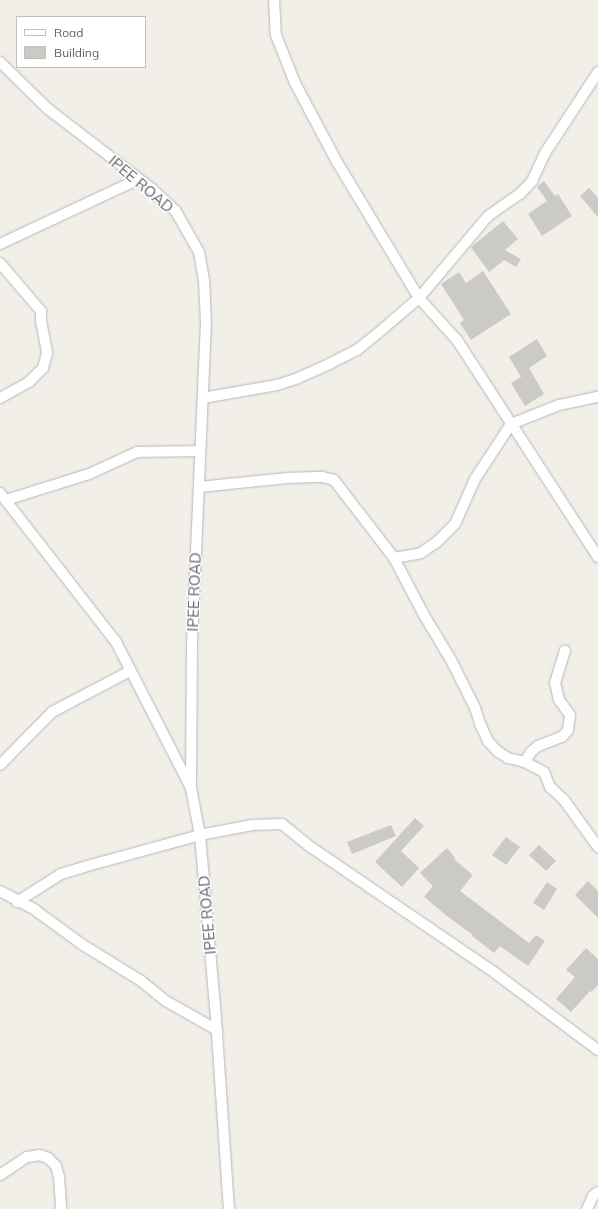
<!DOCTYPE html>
<style>
body{margin:0}
#map{position:relative;width:598px;height:1209px;overflow:hidden;background:#f1efe8;font-family:Mulish,sans-serif}
div>[style]{position:absolute}
.building>*{inset:0;background:#cccac5}
.roads{filter:drop-shadow(0 0 1px #b5b8bc) drop-shadow(0 0 1px #b5b8bc)}
.minor>*{height:10px;margin:-5px;padding:0 5px;transform-origin:5px;border-radius:5px;background:#fff}
span{translate:-50% -50%;white-space:nowrap;text-align:center;line-height:1.15;-webkit-text-stroke:3px #fff;paint-order:stroke}
.street-label{font-size:15px;color:#5f6368}
.legend{position:absolute;left:16px;top:16px;width:130px;height:52px;box-sizing:border-box;background:#fff;border:1px solid #bfc1c3;margin:0;padding:5px 7px;list-style:none;font-size:12px;color:#5f6368}
.legend li{display:flex;align-items:center;gap:8px;height:20px}
.legend b{width:20px;border:1px solid #bfc1c3}
</style>
<div id="map">
<div class="building">
<i style="clip-path:polygon(544px 181px,555px 196px,558px 194px,572px 216px,542px 236px,528px 214px,547px 201px,537px 187px)"></i>
<i style="clip-path:polygon(589px 188px,598px 198px,598px 217px,580px 196px)"></i>
<i style="clip-path:polygon(503px 221px,518px 239px,505px 250px,521px 259px,516px 267px,504px 260px,489px 272px,471px 247px)"></i>
<i style="clip-path:polygon(483px 271px,511px 314px,471px 340px,460px 323px,464px 320px,441px 284px,459px 272px,466px 283px)"></i>
<i style="clip-path:polygon(537px 339px,547px 356px,529px 368px,544px 394px,525px 406px,511px 383px,521px 377px,509px 357px)"></i>
<i style="clip-path:polygon(415px 818px,424px 826px,401px 851px,419px 868px,402px 887px,375px 862px)"></i>
<i style="clip-path:polygon(391px 825px,396px 836px,352px 854px,347px 842px)"></i>
<i style="clip-path:polygon(506px 837px,520px 847px,506px 865px,492px 855px)"></i>
<i style="clip-path:polygon(539px 845px,556px 861px,546px 871px,529px 855px)"></i>
<i style="clip-path:polygon(447px 848px,455px 858px,454px 859px,473px 875px,460px 891px,529px 943px,536px 935px,545px 941px,528px 966px,500px 946px,494px 953px,472px 936px,473px 935px,447px 916px,424px 897px,433px 886px,420px 873px)"></i>
<i style="clip-path:polygon(588px 881px,598px 891px,598px 918px,575px 895px)"></i>
<i style="clip-path:polygon(547px 882px,557px 889px,544px 910px,533px 903px)"></i>
<i style="clip-path:polygon(586px 948px,598px 959px,598px 985px,591px 992px,590px 991px,571px 1012px,556px 999px,575px 977px,566px 970px)"></i>
</div>
<div class="roads">
<div class="minor">
<i style="left:274px;top:0;width:35px;rotate:87deg"></i>
<i style="left:276px;top:35px;width:52px;rotate:68.4deg"></i>
<i style="left:295px;top:83px;width:89px;rotate:62deg"></i>
<i style="left:337px;top:162px;width:159px;rotate:58.9deg"></i>
<i style="left:419px;top:298px;width:57px;rotate:47.9deg"></i>
<i style="left:457px;top:340px;width:259px;rotate:57deg"></i>
<i style="left:0;top:62px;width:67px;rotate:44.4deg"></i>
<i style="left:48px;top:109px;width:130px;rotate:37.5deg"></i>
<i style="left:151px;top:188px;width:33px;rotate:43deg"></i>
<i style="left:175px;top:210px;width:48px;rotate:60.3deg"></i>
<i style="left:199px;top:252px;width:28px;rotate:80deg"></i>
<i style="left:204px;top:280px;width:42px;rotate:87.3deg"></i>
<i style="left:206px;top:322px;width:322px;rotate:92.5deg"></i>
<i style="left:192px;top:644px;width:144px;rotate:90.4deg"></i>
<i style="left:191px;top:788px;width:48px;rotate:79.2deg"></i>
<i style="left:200px;top:835px;width:185px;rotate:85deg"></i>
<i style="left:216px;top:1019px;width:190px;rotate:86.1deg"></i>
<i style="left:0;top:244px;width:153px;rotate:-25.1deg"></i>
<i style="left:0;top:263px;width:63px;rotate:49.5deg"></i>
<i style="left:41px;top:311px;width:10px;rotate:90deg"></i>
<i style="left:41px;top:321px;width:33px;rotate:79deg"></i>
<i style="left:47px;top:353px;width:16px;rotate:105deg"></i>
<i style="left:43px;top:368px;width:20px;rotate:135deg"></i>
<i style="left:29px;top:382px;width:33px;rotate:151deg"></i>
<i style="left:203px;top:398px;width:75px;rotate:-10deg"></i>
<i style="left:277px;top:385px;width:22px;rotate:-18deg"></i>
<i style="left:298px;top:378px;width:34px;rotate:-24deg"></i>
<i style="left:329px;top:364px;width:31px;rotate:-27deg"></i>
<i style="left:357px;top:350px;width:36px;rotate:-39deg"></i>
<i style="left:385px;top:327px;width:45px;rotate:-40.5deg"></i>
<i style="left:419px;top:298px;width:107px;rotate:-49.9deg"></i>
<i style="left:488px;top:216px;width:39px;rotate:-35deg"></i>
<i style="left:520px;top:194px;width:18px;rotate:-47deg"></i>
<i style="left:532px;top:181px;width:31px;rotate:-65deg"></i>
<i style="left:545px;top:153px;width:97px;rotate:-56.8deg"></i>
<i style="left:199px;top:487px;width:89px;rotate:-5.8deg"></i>
<i style="left:288px;top:478px;width:34px;rotate:-2deg"></i>
<i style="left:322px;top:477px;width:12px;rotate:14deg"></i>
<i style="left:334px;top:480px;width:98px;rotate:52.4deg"></i>
<i style="left:394px;top:558px;width:64px;rotate:62.2deg"></i>
<i style="left:424px;top:615px;width:52px;rotate:59deg"></i>
<i style="left:451px;top:660px;width:54px;rotate:63.4deg"></i>
<i style="left:475px;top:708px;width:19px;rotate:72deg"></i>
<i style="left:481px;top:726px;width:17px;rotate:65deg"></i>
<i style="left:488px;top:741px;width:13px;rotate:48deg"></i>
<i style="left:497px;top:751px;width:13px;rotate:32deg"></i>
<i style="left:508px;top:758px;width:17px;rotate:13deg"></i>
<i style="left:525px;top:762px;width:21px;rotate:28deg"></i>
<i style="left:544px;top:772px;width:16px;rotate:68deg"></i>
<i style="left:550px;top:787px;width:19px;rotate:43deg"></i>
<i style="left:564px;top:800px;width:58px;rotate:54.1deg"></i>
<i style="left:0;top:493px;width:189px;rotate:52.1deg"></i>
<i style="left:116px;top:642px;width:162px;rotate:62.8deg"></i>
<i style="left:6px;top:500px;width:87px;rotate:-17.4deg"></i>
<i style="left:89px;top:474px;width:53px;rotate:-24.6deg"></i>
<i style="left:137px;top:452px;width:63px;rotate:-0.9deg"></i>
<i style="left:394px;top:558px;width:27px;rotate:-10deg"></i>
<i style="left:421px;top:553px;width:19px;rotate:-35deg"></i>
<i style="left:437px;top:542px;width:25px;rotate:-45deg"></i>
<i style="left:455px;top:524px;width:49px;rotate:-66deg"></i>
<i style="left:475px;top:479px;width:66px;rotate:-56.8deg"></i>
<i style="left:511px;top:424px;width:52px;rotate:-21.6deg"></i>
<i style="left:559px;top:405px;width:40px;rotate:-12deg"></i>
<i style="left:525px;top:762px;width:12px;rotate:-59deg"></i>
<i style="left:531px;top:752px;width:9px;rotate:-41deg"></i>
<i style="left:538px;top:746px;width:26px;rotate:-21deg"></i>
<i style="left:562px;top:737px;width:9px;rotate:-49deg"></i>
<i style="left:568px;top:730px;width:15px;rotate:-82deg"></i>
<i style="left:570px;top:715px;width:19px;rotate:-126deg"></i>
<i style="left:559px;top:700px;width:17px;rotate:-103deg"></i>
<i style="left:555px;top:683px;width:34px;rotate:-73deg"></i>
<i style="left:0;top:765px;width:74px;rotate:-45.5deg"></i>
<i style="left:52px;top:712px;width:88px;rotate:-27.7deg"></i>
<i style="left:0;top:891px;width:40px;rotate:28deg"></i>
<i style="left:35px;top:910px;width:59px;rotate:36.1deg"></i>
<i style="left:83px;top:945px;width:68px;rotate:31.8deg"></i>
<i style="left:141px;top:981px;width:32px;rotate:39deg"></i>
<i style="left:166px;top:1001px;width:59px;rotate:29.6deg"></i>
<i style="left:17px;top:902px;width:52px;rotate:-32.5deg"></i>
<i style="left:61px;top:874px;width:27px;rotate:-17deg"></i>
<i style="left:87px;top:866px;width:117px;rotate:-15.3deg"></i>
<i style="left:200px;top:835px;width:53px;rotate:-10.9deg"></i>
<i style="left:252px;top:825px;width:30px;rotate:-2deg"></i>
<i style="left:282px;top:824px;width:38px;rotate:39deg"></i>
<i style="left:312px;top:848px;width:222px;rotate:34.3deg"></i>
<i style="left:495px;top:973px;width:129px;rotate:36.8deg"></i>
<i style="left:0;top:1175px;width:32px;rotate:-34deg"></i>
<i style="left:27px;top:1157px;width:13px;rotate:-9deg"></i>
<i style="left:40px;top:1155px;width:9px;rotate:21deg"></i>
<i style="left:48px;top:1158px;width:11px;rotate:45deg"></i>
<i style="left:56px;top:1166px;width:11px;rotate:75deg"></i>
<i style="left:59px;top:1177px;width:32px;rotate:86deg"></i>
<i style="left:587px;top:1209px;width:14px;rotate:-65deg"></i>
<i style="left:593px;top:1196px;width:6px;rotate:-39deg"></i>
</div>
</div>
<div class="street-label">
<span style="left:141px;top:184px;rotate:40deg">IPEE ROAD</span>
<span style="left:194px;top:592px;rotate:-88deg">IPEE ROAD</span>
<span style="left:207px;top:915px;rotate:-95deg">IPEE ROAD</span>
</div>
<ul class="legend">
<li><b style="height:5px;background:#fff"></b>Road</li>
<li><b style="height:11px;background:#cccac5"></b>Building</li>
</ul>
</div>
